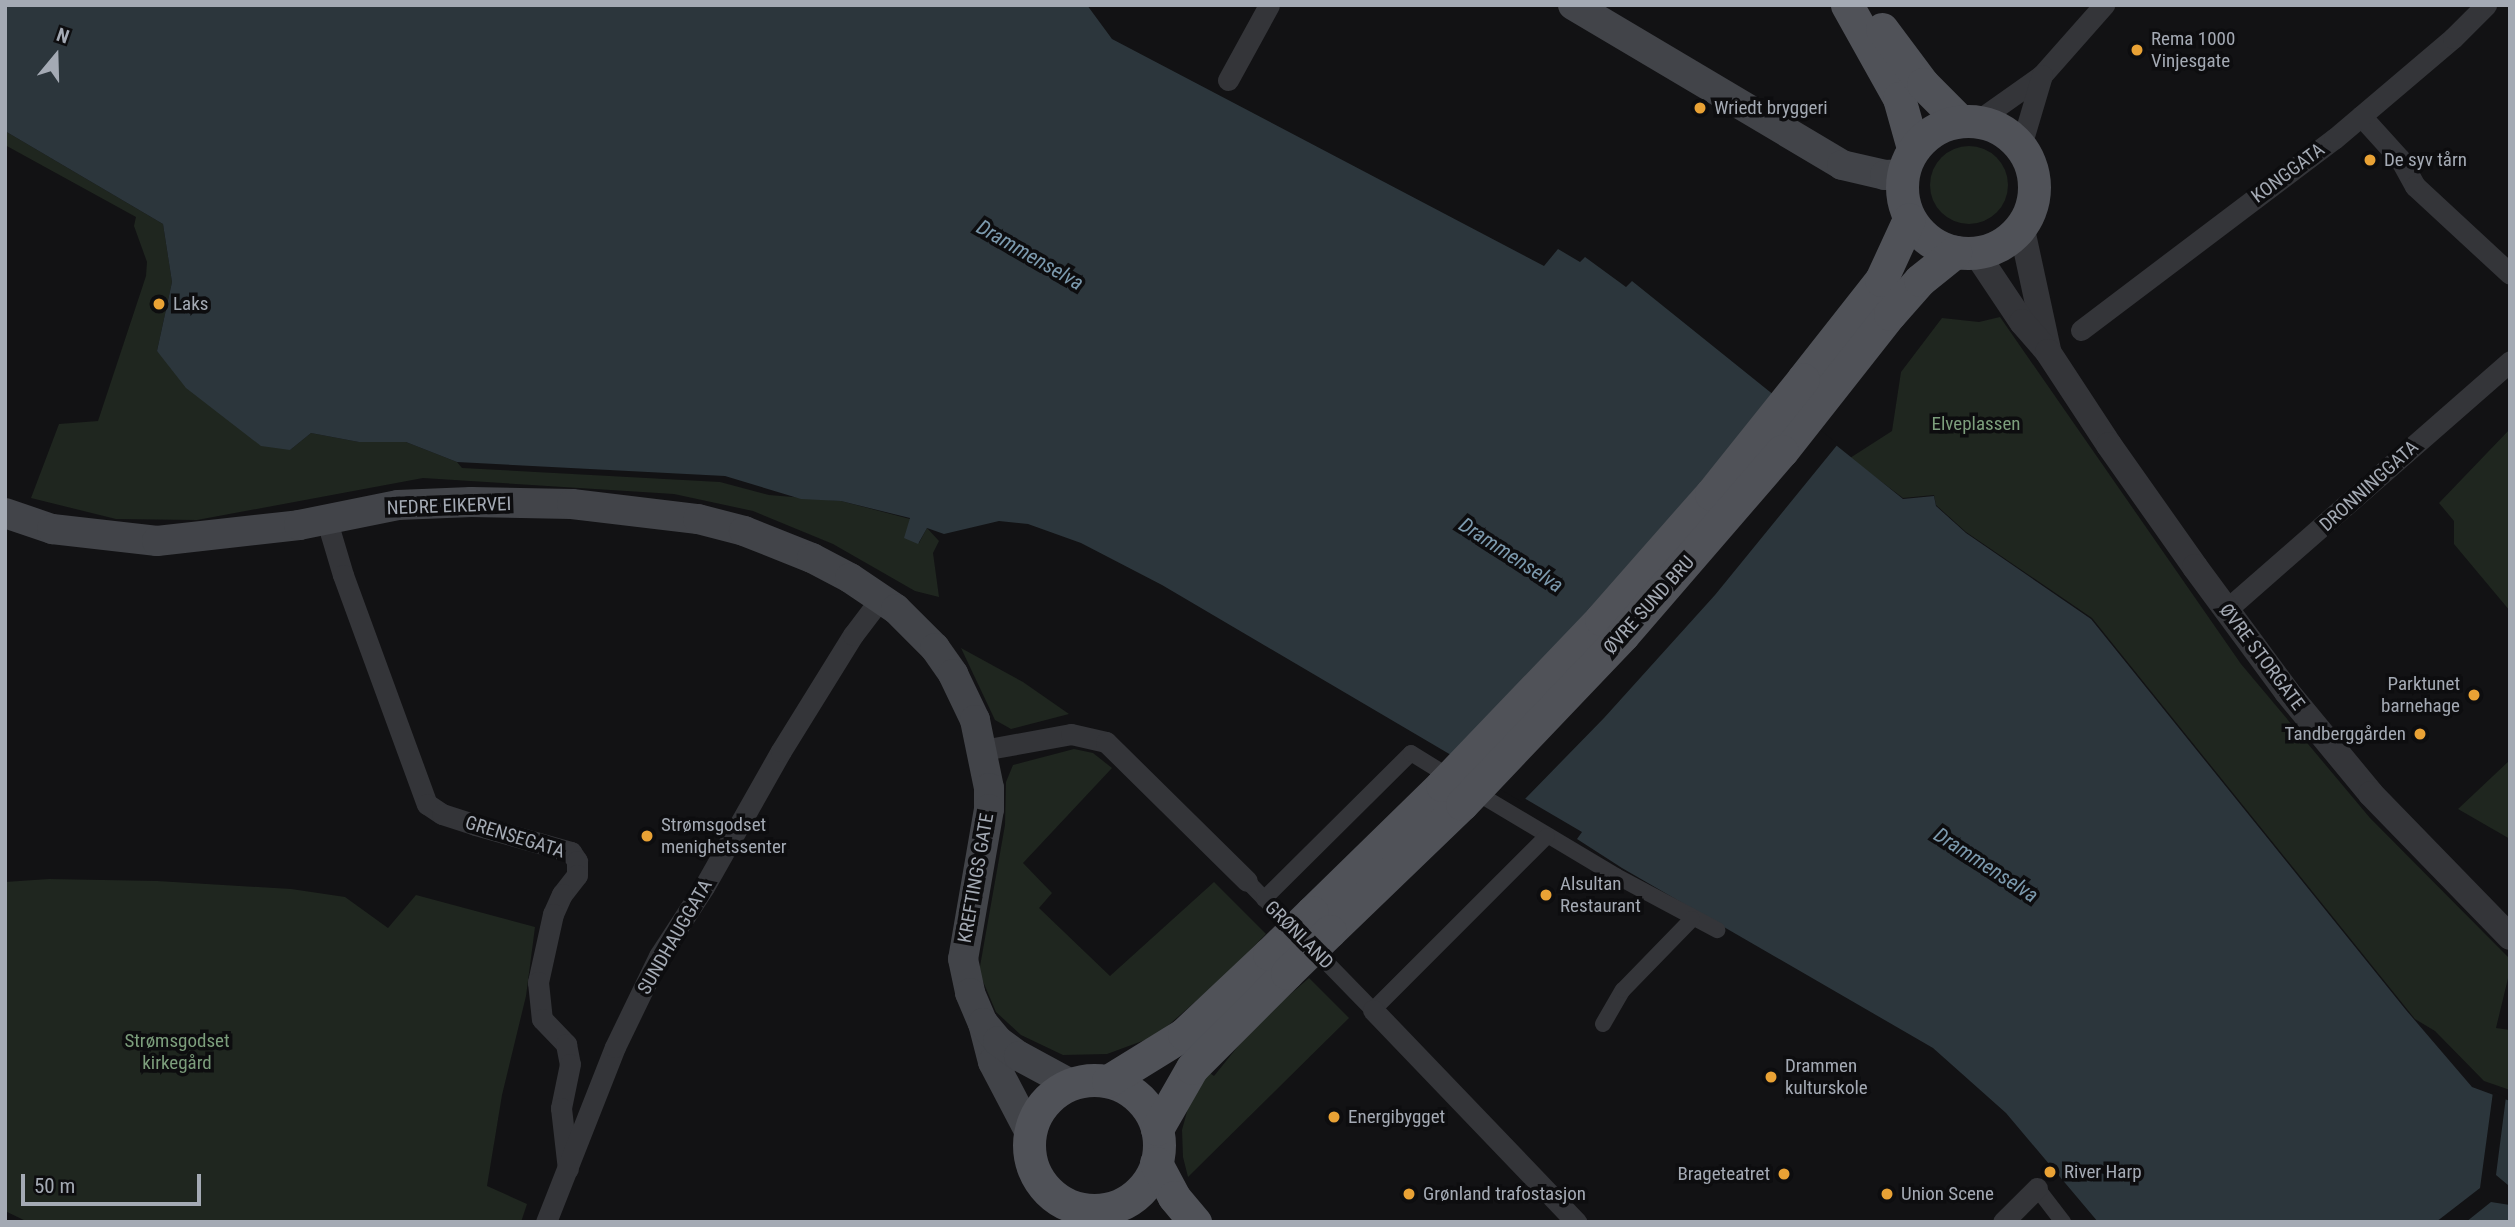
<!DOCTYPE html>
<meta charset="utf-8">
<style>
body{margin:0}
#map{position:relative;width:2515px;height:1227px;overflow:hidden;background:#121214;font-family:"Roboto Condensed",sans-serif}
div>[style]{position:absolute}
.green>*{inset:0;background:#1f261f}
.round{border-radius:50%}
.water>*{inset:0;background:#2c363c}
.pier>*{inset:0;background:#121214}
.pedestrian>*{height:16px;margin:-8px;padding:0 8px;transform-origin:8px;border-radius:8px;background:#343539}
.minor>*{height:21px;margin:-10.5px;padding:0 10.5px;transform-origin:10.5px;border-radius:10.5px;background:#343539}
.tertiary>*{height:26px;margin:-13px;padding:0 13px;transform-origin:13px;border-radius:13px;background:#343539}
.secondary>*{height:30px;margin:-15px;padding:0 15px;transform-origin:15px;border-radius:15px;background:#424449}
.primary>*{height:33px;margin:-16.5px;padding:0 16.5px;transform-origin:16.5px;border-radius:16.5px;background:#505258}
.primary>.ring{margin:-16.5px;padding:0;box-sizing:content-box;background:none;border:33px solid #505258;border-radius:50%}
.primary-bridge>*{height:33px;margin:-16.5px;padding:0 16.5px;transform-origin:16.5px;border-radius:16.5px;background:#505258}
.dots>*{width:19px;height:19px;translate:-50% -50%;box-sizing:border-box;border:4px solid #0d0d0f;border-radius:50%}
span{translate:-50% -50%;white-space:nowrap;text-align:center;line-height:1.15;-webkit-text-stroke:7px #0d0d0f;paint-order:stroke}
.poi-label{font-size:19px;color:#a4aab4}
.left{translate:0 -50%;text-align:left}
.right{translate:-100% -50%;text-align:right}
.street-label{font-size:19px;color:#a4aab4}
.park-label{font-size:19px;color:#7c9e7c}
.water-label{font-size:21px;color:#7c9aae;font-style:italic}
.frame{position:absolute;inset:0;border:7px solid #a4aab4;pointer-events:none}
.north{position:absolute;left:21px;top:21px;width:70px;height:70px;-webkit-text-stroke:5px #0d0d0f;paint-order:stroke;rotate:19deg;font-size:19px;font-weight:700;line-height:28px;text-align:center;color:#a4aab4}
.north::after{content:'';display:block;margin:auto;width:24px;height:32px;background:#a4aab4;clip-path:polygon(50% 0,100% 100%,50% 72%,0 100%)}
.scale{position:absolute;left:21px;top:1174px;width:180px;height:32px;box-sizing:border-box;border:4px solid #a4aab4;border-top:0;padding-left:9px;font-size:21px;line-height:24px;white-space:nowrap;color:#a4aab4;-webkit-text-stroke:5px #0d0d0f;paint-order:stroke}
</style>
<div id="map">
<div class="green">
<i style="clip-path:polygon(5px 131px,163px 224px,172px 282px,157px 351px,290px 450px,311px 433px,359px 442px,406px 442px,457px 462px,462px 468px,720px 482px,769px 495px,841px 501px,910px 519px,919px 543px,927px 528px,939px 541px,933px 553px,939px 597px,915px 591px,833px 544px,753px 511px,674px 494px,423px 478px,197px 520px,116px 519px,31px 498px,59px 424px,98px 421px,146px 276px,147px 262px,134px 226px,136px 217px,5px 145px)"></i>
<i class="round" style="left:1930px;top:146px;width:78px;height:78px"></i>
<i style="clip-path:polygon(2000px 317px,2241px 664px,2370px 818px,2508px 957px,2510px 970px,2496px 1028px,2510px 1030px,2510px 1090px,2484px 1081px,2435px 1031px,2415px 1019px,2092px 618px,1966px 532px,1936px 505px,1934px 495px,1903px 498px,1850px 458px,1892px 431px,1901px 372px,1942px 318px,1979px 322px)"></i>
<i style="clip-path:polygon(2510px 429px,2510px 611px,2454px 544px,2454px 521px,2439px 503px)"></i>
<i style="clip-path:polygon(961px 648px,1023px 682px,1069px 714px,1011px 729px,995px 720px)"></i>
<i style="clip-path:polygon(1074px 749px,1093px 753px,1112px 768px,1023px 863px,1052px 893px,1039px 908px,1110px 976px,1214px 882px,1266px 934px,1226px 975px,1156px 1036px,1107px 1054px,1063px 1055px,1021px 1035px,996px 1012px,979px 972px,1005px 825px,1006px 782px,1013px 765px)"></i>
<i style="clip-path:polygon(2510px 760px,2510px 839px,2458px 809px)"></i>
<i style="clip-path:polygon(49px 879px,157px 881px,291px 889px,345px 897px,388px 928px,416px 895px,535px 927px,526px 996px,502px 1095px,487px 1186px,527px 1204px,521px 1222px,28px 1222px,5px 1211px,5px 882px)"></i>
<i style="clip-path:polygon(1309px 978px,1349px 1018px,1188px 1177px,1183px 1157px,1182px 1130px,1188px 1108px,1207px 1071px,1214px 1076px,1256px 1024px)"></i>
</div>
<div class="water">
<i style="clip-path:polygon(5px 5px,1087px 5px,1112px 39px,1544px 266px,1558px 249px,1580px 262px,1585px 257px,1626px 287px,1632px 281px,1903px 499px,1934px 496px,1936px 506px,1966px 533px,2091px 619px,2406px 1010px,2472px 1087px,2510px 1101px,2510px 1222px,2098px 1222px,2006px 1113px,1933px 1048px,1622px 868px,1577px 839px,1582px 832px,1162px 585px,1081px 543px,1028px 524px,999px 521px,944px 534px,927px 528px,918px 544px,904px 538px,910px 518px,841px 501px,801px 499px,725px 476px,457px 462px,406px 442px,359px 442px,311px 433px,290px 450px,261px 446px,186px 388px,157px 351px,172px 282px,163px 224px,5px 131px)"></i>
</div>
<div class="pier">
<i style="clip-path:polygon(1775px 394px,1838px 444px,1715px 595px,1604px 718px,1522px 802px,1449px 760px,1591px 612px)"></i>
<i style="clip-path:polygon(2493px 1092px,2506px 1097px,2496px 1175px,2508px 1185px,2510px 1205px,2491px 1202px,2466px 1222px,2436px 1222px,2480px 1188px)"></i>
</div>
<div class="pedestrian">
<i style="left:1472px;top:790px;width:168px;rotate:30.8deg"></i>
<i style="left:1616px;top:876px;width:115px;rotate:28.1deg"></i>
<i style="left:1247px;top:881px;width:180px;rotate:45.7deg"></i>
<i style="left:1373px;top:1010px;width:246px;rotate:-45deg"></i>
<i style="left:1264px;top:899px;width:207px;rotate:-44.8deg"></i>
<i style="left:1411px;top:753px;width:49px;rotate:31.8deg"></i>
<i style="left:1603px;top:1024px;width:39px;rotate:-60deg"></i>
<i style="left:1623px;top:990px;width:99px;rotate:-45.8deg"></i>
<i style="left:2037px;top:1188px;width:43px;rotate:52.6deg"></i>
</div>
<div class="minor">
<i style="left:1228px;top:80px;width:85px;rotate:-61.3deg"></i>
<i style="left:2361px;top:116px;width:58px;rotate:47.8deg"></i>
<i style="left:2400px;top:159px;width:31px;rotate:61deg"></i>
<i style="left:2415px;top:186px;width:129px;rotate:42.8deg"></i>
<i style="left:1977px;top:121px;width:80px;rotate:-35.3deg"></i>
<i style="left:2042px;top:75px;width:94px;rotate:-48.5deg"></i>
<i style="left:2021px;top:146px;width:74px;rotate:-73.5deg"></i>
<i style="left:2081px;top:330px;width:317px;rotate:-37.1deg"></i>
<i style="left:2334px;top:139px;width:156px;rotate:-40.3deg"></i>
<i style="left:2453px;top:38px;width:47px;rotate:-45deg"></i>
<i style="left:326px;top:518px;width:59px;rotate:73.4deg"></i>
<i style="left:343px;top:575px;width:244px;rotate:69.9deg"></i>
<i style="left:427px;top:804px;width:18px;rotate:34deg"></i>
<i style="left:442px;top:814px;width:35px;rotate:18deg"></i>
<i style="left:475px;top:825px;width:100px;rotate:15.7deg"></i>
<i style="left:571px;top:852px;width:11px;rotate:56deg"></i>
<i style="left:577px;top:861px;width:14px;rotate:90deg"></i>
<i style="left:577px;top:875px;width:24px;rotate:128deg"></i>
<i style="left:562px;top:894px;width:22px;rotate:114deg"></i>
<i style="left:553px;top:914px;width:70px;rotate:102.4deg"></i>
<i style="left:538px;top:982px;width:37px;rotate:84deg"></i>
<i style="left:542px;top:1019px;width:35px;rotate:46deg"></i>
<i style="left:566px;top:1044px;width:20px;rotate:79deg"></i>
<i style="left:570px;top:1064px;width:45px;rotate:101.6deg"></i>
<i style="left:561px;top:1108px;width:61px;rotate:83.5deg"></i>
<i style="left:2226px;top:610px;width:378px;rotate:-41.2deg"></i>
<i style="left:983px;top:750px;width:89px;rotate:-10.3deg"></i>
<i style="left:1071px;top:734px;width:36px;rotate:13deg"></i>
<i style="left:1106px;top:742px;width:198px;rotate:44.6deg"></i>
<i style="left:1373px;top:1010px;width:294px;rotate:46.2deg"></i>
<i style="left:546px;top:1222px;width:188px;rotate:-68.5deg"></i>
<i style="left:615px;top:1047px;width:101px;rotate:-64.2deg"></i>
<i style="left:659px;top:956px;width:82px;rotate:-56.9deg"></i>
<i style="left:704px;top:887px;width:156px;rotate:-60.5deg"></i>
<i style="left:781px;top:751px;width:137px;rotate:-58.2deg"></i>
<i style="left:853px;top:635px;width:46px;rotate:-52.9deg"></i>
<i style="left:2003px;top:1222px;width:48px;rotate:-45deg"></i>
</div>
<div class="tertiary">
<i style="left:2021px;top:225px;width:128px;rotate:77.8deg"></i>
<i style="left:1976px;top:253px;width:83px;rotate:56.3deg"></i>
<i style="left:2022px;top:322px;width:40px;rotate:49deg"></i>
<i style="left:2048px;top:352px;width:111px;rotate:56.7deg"></i>
<i style="left:2109px;top:445px;width:149px;rotate:54.8deg"></i>
<i style="left:2195px;top:567px;width:155px;rotate:53.6deg"></i>
<i style="left:2287px;top:692px;width:132px;rotate:50.5deg"></i>
<i style="left:2371px;top:794px;width:199px;rotate:45.8deg"></i>
</div>
<div class="secondary">
<i style="left:1573px;top:5px;width:313px;rotate:30.7deg"></i>
<i style="left:1842px;top:165px;width:44px;rotate:13.1deg"></i>
<i style="left:1885px;top:175px;width:19px;rotate:-3deg"></i>
<i style="left:5px;top:513px;width:50px;rotate:18.8deg"></i>
<i style="left:52px;top:529px;width:106px;rotate:6.5deg"></i>
<i style="left:157px;top:541px;width:143px;rotate:-6.4deg"></i>
<i style="left:299px;top:525px;width:101px;rotate:-11.4deg"></i>
<i style="left:398px;top:505px;width:73px;rotate:-2.4deg"></i>
<i style="left:471px;top:502px;width:101px;rotate:1.1deg"></i>
<i style="left:572px;top:504px;width:127px;rotate:6.8deg"></i>
<i style="left:698px;top:519px;width:48px;rotate:14.6deg"></i>
<i style="left:744px;top:531px;width:73px;rotate:21.7deg"></i>
<i style="left:812px;top:558px;width:43px;rotate:27.8deg"></i>
<i style="left:850px;top:578px;width:55px;rotate:34deg"></i>
<i style="left:896px;top:609px;width:55px;rotate:45deg"></i>
<i style="left:935px;top:648px;width:32px;rotate:55deg"></i>
<i style="left:953px;top:674px;width:51px;rotate:64.4deg"></i>
<i style="left:975px;top:720px;width:69px;rotate:78.4deg"></i>
<i style="left:989px;top:788px;width:21px;rotate:90deg"></i>
<i style="left:989px;top:809px;width:152px;rotate:99.8deg"></i>
<i style="left:963px;top:959px;width:35px;rotate:78deg"></i>
<i style="left:970px;top:993px;width:33px;rotate:67deg"></i>
<i style="left:983px;top:1023px;width:40px;rotate:75.6deg"></i>
<i style="left:993px;top:1062px;width:78px;rotate:62.4deg"></i>
<i style="left:983px;top:1023px;width:23px;rotate:50deg"></i>
<i style="left:998px;top:1041px;width:26px;rotate:36deg"></i>
<i style="left:1019px;top:1056px;width:57px;rotate:28.4deg"></i>
</div>
<div class="primary">
<i style="left:1847px;top:5px;width:107px;rotate:60.8deg"></i>
<i style="left:1899px;top:98px;width:52px;rotate:74.4deg"></i>
<i style="left:1882px;top:29px;width:69px;rotate:53.3deg"></i>
<i style="left:1923px;top:84px;width:51px;rotate:45deg"></i>
<i class="ring" style="left:1902px;top:121px;width:99px;height:99px"></i>
<i style="left:1803px;top:379px;width:126px;rotate:-51.8deg"></i>
<i style="left:1881px;top:280px;width:67px;rotate:-65.3deg"></i>
<i style="left:1782px;top:451px;width:174px;rotate:-51.8deg"></i>
<i style="left:1890px;top:314px;width:45px;rotate:-48.6deg"></i>
<i style="left:1920px;top:280px;width:45px;rotate:-38.7deg"></i>
<i style="left:1312px;top:912px;width:182px;rotate:-44.3deg"></i>
<i style="left:1330px;top:931px;width:183px;rotate:-43.9deg"></i>
<i class="ring" style="left:1029px;top:1080px;width:97px;height:97px"></i>
<i style="left:1108px;top:1081px;width:89px;rotate:-31.7deg"></i>
<i style="left:1184px;top:1034px;width:117px;rotate:-43.3deg"></i>
<i style="left:1157px;top:1129px;width:70px;rotate:-60.2deg"></i>
<i style="left:1192px;top:1068px;width:134px;rotate:-45deg"></i>
<i style="left:1156px;top:1163px;width:38px;rotate:62deg"></i>
<i style="left:1174px;top:1197px;width:33px;rotate:50deg"></i>
</div>
<div class="primary-bridge">
<i style="left:1442px;top:785px;width:230px;rotate:-46.2deg"></i>
<i style="left:1601px;top:619px;width:167px;rotate:-48.7deg"></i>
<i style="left:1711px;top:494px;width:147px;rotate:-51.3deg"></i>
<i style="left:1462px;top:804px;width:233px;rotate:-46.4deg"></i>
<i style="left:1623px;top:635px;width:243px;rotate:-49.2deg"></i>
<i style="left:1269px;top:954px;width:60px;rotate:-44.3deg"></i>
<i style="left:1287px;top:973px;width:60px;rotate:-44.3deg"></i>
</div>
<div class="dots">
<i style="left:2137px;top:50px;background:#e9a235"></i>
<i style="left:1700px;top:108px;background:#e9a235"></i>
<i style="left:2370px;top:160px;background:#e9a235"></i>
<i style="left:159px;top:304px;background:#e9a235"></i>
<i style="left:2474px;top:695px;background:#e9a235"></i>
<i style="left:2420px;top:734px;background:#e9a235"></i>
<i style="left:647px;top:836px;background:#e9a235"></i>
<i style="left:1546px;top:895px;background:#e9a235"></i>
<i style="left:1771px;top:1077px;background:#e9a235"></i>
<i style="left:1334px;top:1117px;background:#e9a235"></i>
<i style="left:2050px;top:1172px;background:#e9a235"></i>
<i style="left:1784px;top:1174px;background:#e9a235"></i>
<i style="left:1409px;top:1194px;background:#e9a235"></i>
<i style="left:1887px;top:1194px;background:#e9a235"></i>
</div>
<div class="poi-label">
<span class="left" style="left:2151px;top:50px">Rema 1000<br>Vinjesgate</span>
<span class="left" style="left:1714px;top:108px">Wriedt bryggeri</span>
<span class="left" style="left:2384px;top:160px">De syv tårn</span>
<span class="left" style="left:173px;top:304px">Laks</span>
<span class="right" style="left:2460px;top:695px">Parktunet<br>barnehage</span>
<span class="right" style="left:2406px;top:734px">Tandberggården</span>
<span class="left" style="left:661px;top:836px">Strømsgodset<br>menighetssenter</span>
<span class="left" style="left:1560px;top:895px">Alsultan<br>Restaurant</span>
<span class="left" style="left:1785px;top:1077px">Drammen<br>kulturskole</span>
<span class="left" style="left:1348px;top:1117px">Energibygget</span>
<span class="left" style="left:2064px;top:1172px">River Harp</span>
<span class="right" style="left:1770px;top:1174px">Brageteatret</span>
<span class="left" style="left:1423px;top:1194px">Grønland trafostasjon</span>
<span class="left" style="left:1901px;top:1194px">Union Scene</span>
</div>
<div class="street-label">
<span style="left:2288px;top:173px;rotate:-37deg">KONGGATA</span>
<span style="left:2369px;top:486px;rotate:-42deg">DRONNINGGATA</span>
<span style="left:449px;top:506px;rotate:-2deg">NEDRE EIKERVEI</span>
<span style="left:1649px;top:605px;rotate:-48deg">ØVRE SUND BRU</span>
<span style="left:2262px;top:657px;rotate:53deg">ØVRE STORGATE</span>
<span style="left:515px;top:837px;rotate:17deg">GRENSEGATA</span>
<span style="left:976px;top:878px;rotate:-80deg">KREFTINGS GATE</span>
<span style="left:1299px;top:935px;rotate:45deg">GRØNLAND</span>
<span style="left:675px;top:937px;rotate:-60deg">SUNDHAUGGATA</span>
</div>
<div class="park-label">
<span style="left:1976px;top:424px">Elveplassen</span>
<span style="left:177px;top:1052px">Strømsgodset<br>kirkegård</span>
</div>
<div class="water-label">
<span style="left:1030px;top:255px;rotate:30deg">Drammenselva</span>
<span style="left:1511px;top:555px;rotate:33deg">Drammenselva</span>
<span style="left:1986px;top:865px;rotate:33deg">Drammenselva</span>
</div>
<div class="frame"></div>
<div class="north">N</div>
<div class="scale">50 m</div>
</div>
